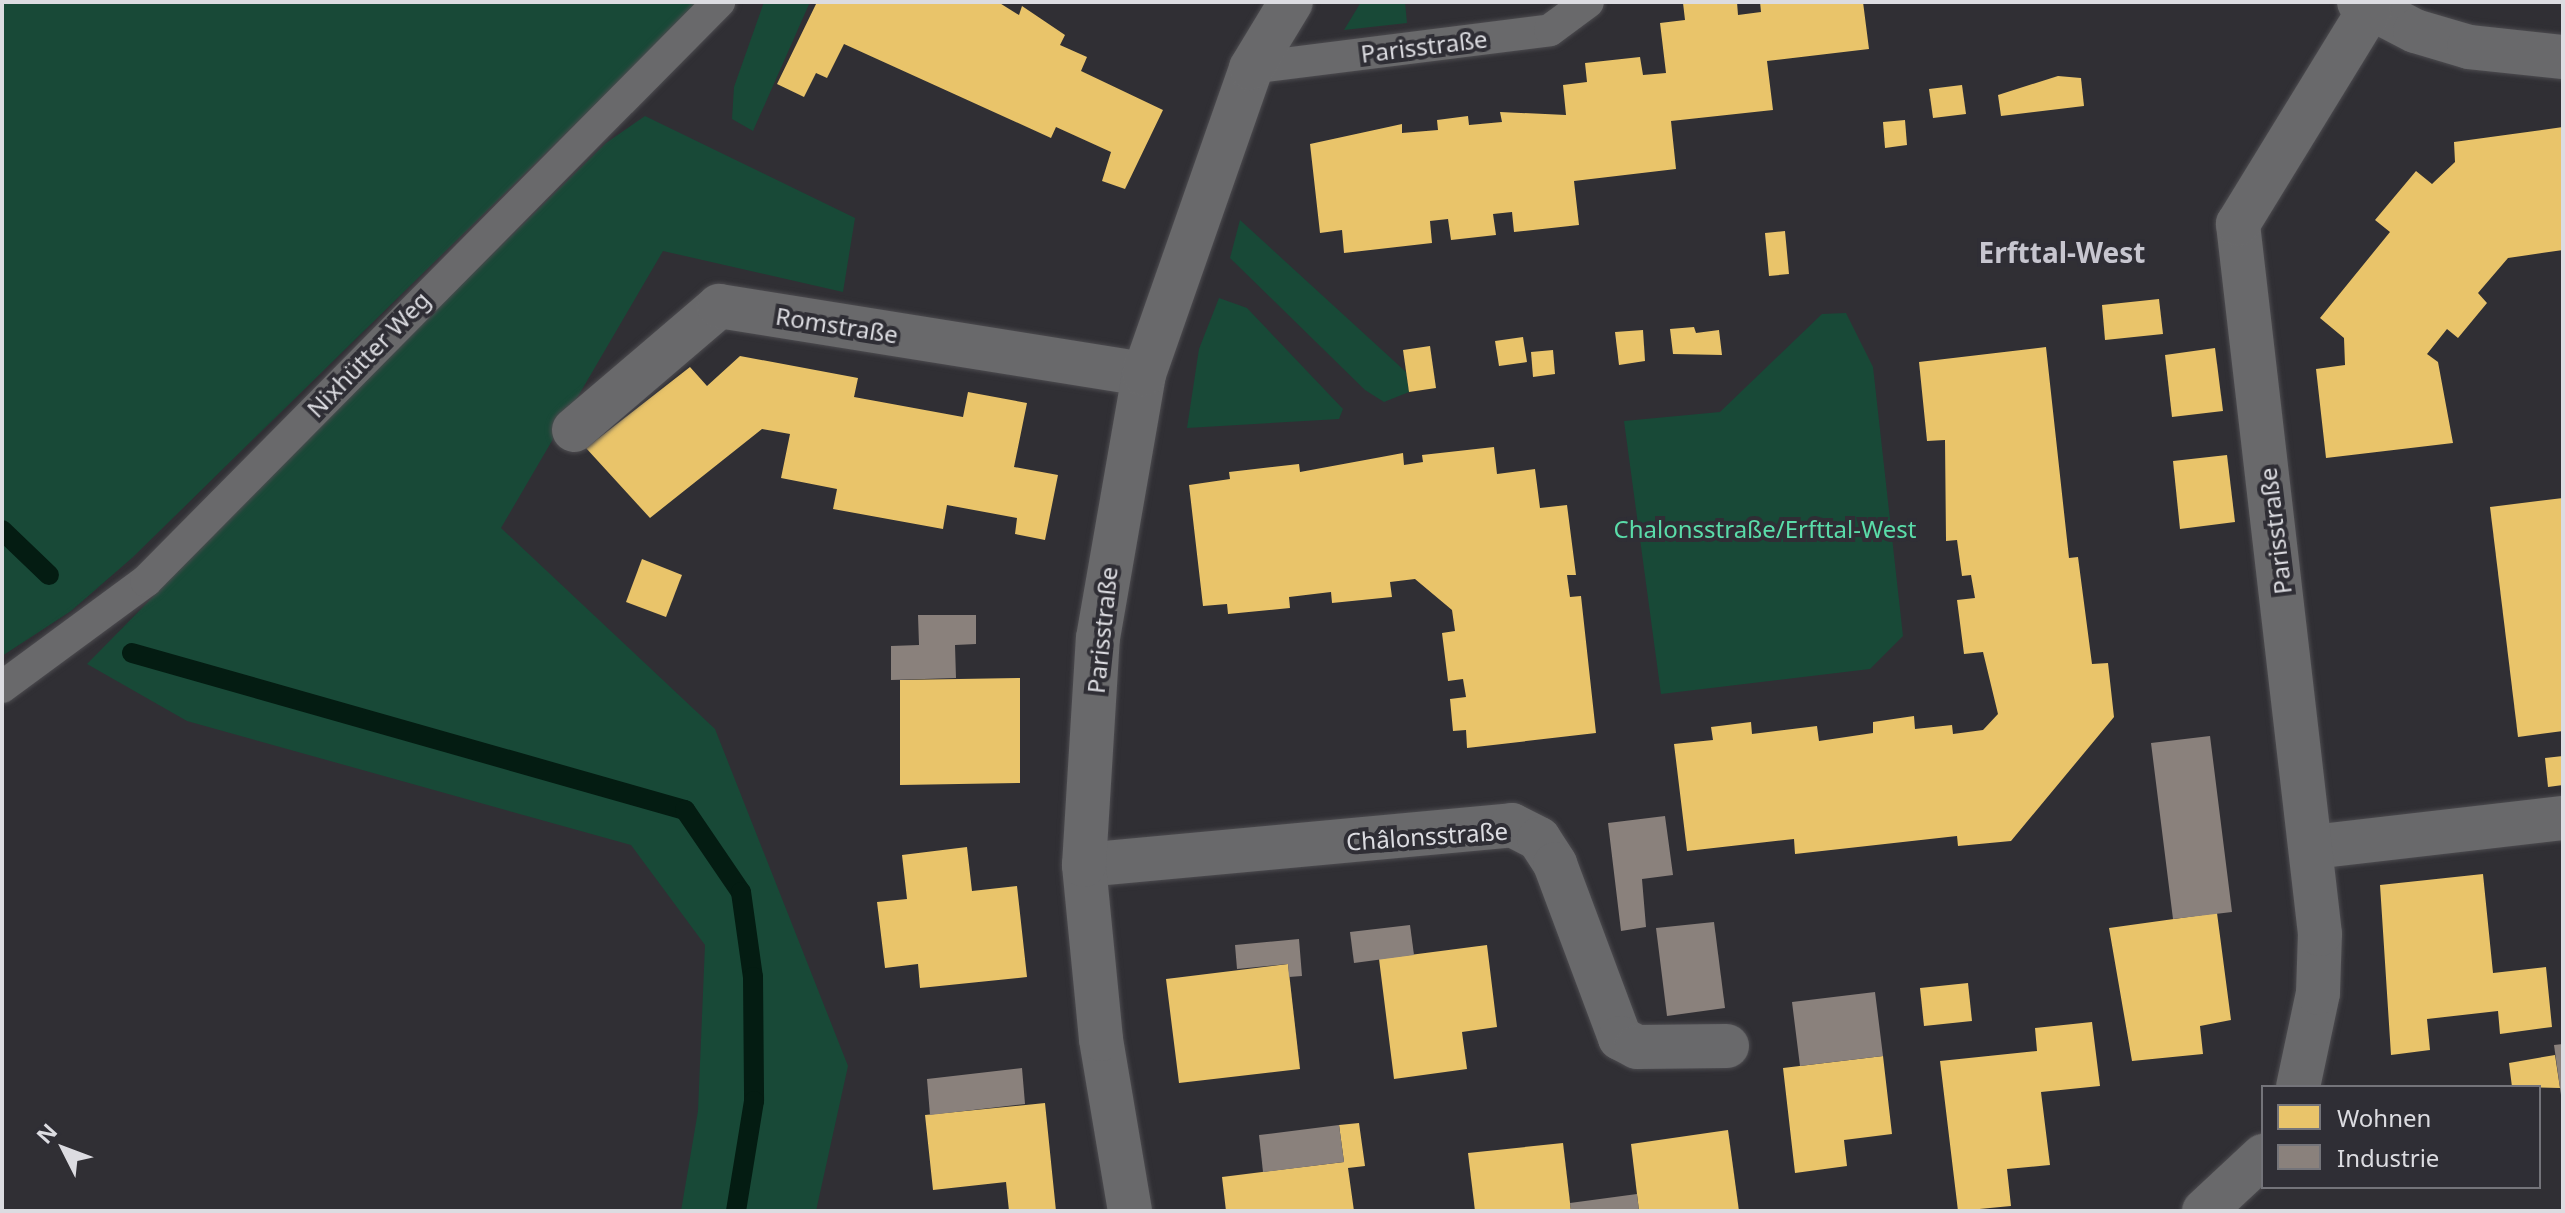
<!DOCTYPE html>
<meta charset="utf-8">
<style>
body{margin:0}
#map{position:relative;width:2565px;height:1213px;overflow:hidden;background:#302f34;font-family:"Noto Sans",sans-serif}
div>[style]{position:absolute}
.green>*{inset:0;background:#184937}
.homes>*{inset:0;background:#e9c46a}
.industry>*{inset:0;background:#8a817c}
.stream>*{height:20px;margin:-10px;padding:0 10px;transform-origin:10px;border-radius:10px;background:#041c12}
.roads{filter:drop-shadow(0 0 2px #4c4b4f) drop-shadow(0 0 2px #4c4b4f)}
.service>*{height:32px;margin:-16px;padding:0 16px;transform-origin:16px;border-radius:16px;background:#69696b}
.minor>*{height:44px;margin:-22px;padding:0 22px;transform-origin:22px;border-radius:22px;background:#69696b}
span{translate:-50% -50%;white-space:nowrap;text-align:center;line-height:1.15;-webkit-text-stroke:8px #2f2e35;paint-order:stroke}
.street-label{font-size:24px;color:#dcdce1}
.park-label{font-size:24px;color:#5adca9}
.quarter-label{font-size:28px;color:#c7c6cf;font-weight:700}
.frame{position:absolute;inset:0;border:4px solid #dcdce1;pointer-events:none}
.legend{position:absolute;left:2261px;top:1085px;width:280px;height:104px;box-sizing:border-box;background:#2f2e35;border:2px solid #74747a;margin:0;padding:10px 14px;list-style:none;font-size:24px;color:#dcdce1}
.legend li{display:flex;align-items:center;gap:16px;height:40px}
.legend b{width:40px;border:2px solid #74747a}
.north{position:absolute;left:24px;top:1109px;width:80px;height:80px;-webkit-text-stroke:6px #2f2e35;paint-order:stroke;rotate:312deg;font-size:22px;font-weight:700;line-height:32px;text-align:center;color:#dcdce1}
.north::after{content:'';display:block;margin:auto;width:28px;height:36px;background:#dcdce1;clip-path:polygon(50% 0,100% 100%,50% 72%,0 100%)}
</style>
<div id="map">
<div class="green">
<i style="clip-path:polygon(2px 2px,700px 2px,133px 557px,71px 611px,2px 656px)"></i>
<i style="clip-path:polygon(764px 2px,810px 2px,753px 131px,732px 119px,734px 87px)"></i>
<i style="clip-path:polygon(1361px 2px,1405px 2px,1407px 23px,1344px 30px)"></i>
<i style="clip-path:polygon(645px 116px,855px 218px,843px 292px,663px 251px,501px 528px,715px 729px,848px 1066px,816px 1211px,681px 1211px,698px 1111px,705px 945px,631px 845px,187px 721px,87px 664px,413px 332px,606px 143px)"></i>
<i style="clip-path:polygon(1240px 220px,1406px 372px,1409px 392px,1384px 402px,1365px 390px,1230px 258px)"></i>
<i style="clip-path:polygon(1219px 298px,1247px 308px,1343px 409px,1339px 419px,1187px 428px,1199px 349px)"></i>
<i style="clip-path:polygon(1846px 313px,1873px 367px,1903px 636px,1870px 669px,1661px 694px,1624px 421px,1720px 412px,1822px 314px)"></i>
</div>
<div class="homes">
<i style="clip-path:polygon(817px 2px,998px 2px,1019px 15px,1022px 6px,1065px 35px,1060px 45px,1087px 57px,1081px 71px,1163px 110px,1125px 189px,1102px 181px,1111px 152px,1056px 127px,1051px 138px,844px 44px,827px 78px,816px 73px,804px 97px,777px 84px)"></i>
<i style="clip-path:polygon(1737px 2px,1738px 15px,1761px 12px,1760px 2px,1863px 2px,1869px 49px,1767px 61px,1773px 110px,1671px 121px,1676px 169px,1574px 181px,1579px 225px,1514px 232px,1512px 212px,1493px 214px,1496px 235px,1451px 240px,1448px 219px,1430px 221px,1432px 243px,1344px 253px,1342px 230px,1320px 233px,1310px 144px,1402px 124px,1402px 133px,1438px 130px,1437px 120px,1468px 116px,1469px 125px,1502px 122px,1500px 112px,1566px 115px,1563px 85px,1587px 82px,1585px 63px,1640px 57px,1643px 75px,1666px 73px,1660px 23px,1685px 20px,1683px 3px)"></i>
<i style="clip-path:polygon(2058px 76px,2081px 78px,2084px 106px,2001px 116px,1998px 95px)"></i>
<i style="clip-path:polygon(1962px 85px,1966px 114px,1933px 118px,1929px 89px)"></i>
<i style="clip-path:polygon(1905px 120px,1907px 145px,1885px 148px,1883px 122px)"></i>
<i style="clip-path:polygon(2563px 127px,2563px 250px,2508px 258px,2478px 293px,2487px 303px,2458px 338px,2447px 329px,2427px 354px,2438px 362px,2453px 443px,2326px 458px,2316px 369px,2345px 365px,2344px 338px,2320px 318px,2390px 232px,2375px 220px,2416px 171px,2432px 184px,2455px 162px,2454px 142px)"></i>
<i style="clip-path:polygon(1785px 231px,1789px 274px,1769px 276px,1765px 233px)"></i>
<i style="clip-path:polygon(2159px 299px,2163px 334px,2105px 340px,2102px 305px)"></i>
<i style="clip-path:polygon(1694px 327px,1696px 333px,1719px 330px,1722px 355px,1673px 354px,1670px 329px)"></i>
<i style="clip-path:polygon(1643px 330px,1645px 361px,1619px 365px,1615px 332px)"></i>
<i style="clip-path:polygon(1523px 337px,1527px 362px,1499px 366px,1495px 341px)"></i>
<i style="clip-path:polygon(1430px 346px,1436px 388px,1409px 392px,1403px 350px)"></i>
<i style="clip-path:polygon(2046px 347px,2069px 558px,2078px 557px,2092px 664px,2108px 663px,2114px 717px,2011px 841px,1958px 846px,1957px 836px,1795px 854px,1794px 839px,1687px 851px,1674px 744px,1713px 740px,1711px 727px,1751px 722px,1752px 734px,1817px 726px,1819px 741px,1873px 733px,1873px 722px,1914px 716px,1915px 729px,1952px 725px,1953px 734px,1983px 730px,1998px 714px,1983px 652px,1964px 654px,1957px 600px,1975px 598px,1971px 575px,1962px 576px,1957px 540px,1946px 541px,1945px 440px,1927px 441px,1919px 362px)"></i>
<i style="clip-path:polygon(2215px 348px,2223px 411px,2172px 417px,2165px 355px)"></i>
<i style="clip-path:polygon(1553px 350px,1555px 374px,1533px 377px,1531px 352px)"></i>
<i style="clip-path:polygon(740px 356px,858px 378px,854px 397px,963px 417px,968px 392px,1027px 403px,1014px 467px,1058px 475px,1045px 540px,1015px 534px,1017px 518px,947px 505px,943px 529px,833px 509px,837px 489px,781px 478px,790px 434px,762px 429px,650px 518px,586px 448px,690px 367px,707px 386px)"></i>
<i style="clip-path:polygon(1494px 447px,1497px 474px,1535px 469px,1540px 508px,1567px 505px,1576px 575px,1567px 575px,1570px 597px,1581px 596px,1596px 733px,1467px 748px,1466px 730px,1453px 731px,1450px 699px,1466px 697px,1463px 679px,1448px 681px,1442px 633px,1455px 631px,1452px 610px,1415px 579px,1390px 582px,1392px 597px,1332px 603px,1331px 592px,1289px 597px,1290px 608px,1228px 614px,1227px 604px,1203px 606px,1189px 485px,1230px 479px,1229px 472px,1299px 464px,1300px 472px,1403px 453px,1404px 465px,1423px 462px,1422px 455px)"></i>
<i style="clip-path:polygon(2227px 455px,2235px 522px,2180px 529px,2173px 461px)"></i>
<i style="clip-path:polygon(2563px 498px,2563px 731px,2518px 737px,2490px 507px)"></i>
<i style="clip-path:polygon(642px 559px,682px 575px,666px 617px,626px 602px)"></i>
<i style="clip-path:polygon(1020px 678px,1020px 783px,900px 785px,900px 680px)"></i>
<i style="clip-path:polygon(2563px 756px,2563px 785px,2548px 787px,2545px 758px)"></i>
<i style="clip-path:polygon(967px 847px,972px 891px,1017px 886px,1027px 977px,920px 988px,918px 964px,885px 968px,877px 902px,907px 899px,902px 855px)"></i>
<i style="clip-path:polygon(2483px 874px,2493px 973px,2546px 967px,2552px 1027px,2500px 1034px,2498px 1011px,2427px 1019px,2430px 1050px,2391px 1055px,2380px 885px)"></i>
<i style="clip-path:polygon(2217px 913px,2231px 1020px,2200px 1026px,2203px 1054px,2132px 1061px,2109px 928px)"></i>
<i style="clip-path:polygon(1487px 945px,1497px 1027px,1462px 1032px,1467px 1069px,1394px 1079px,1379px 959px)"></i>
<i style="clip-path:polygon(1288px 964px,1300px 1069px,1179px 1083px,1166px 979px)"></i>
<i style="clip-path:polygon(1968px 983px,1972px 1021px,1924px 1026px,1920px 988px)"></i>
<i style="clip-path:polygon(2092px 1022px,2100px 1086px,2041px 1092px,2050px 1165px,2007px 1169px,2011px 1206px,1958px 1211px,1940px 1061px,2037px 1051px,2035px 1028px)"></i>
<i style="clip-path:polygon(2555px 1055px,2560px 1088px,2512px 1087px,2509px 1063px)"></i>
<i style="clip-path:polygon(1883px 1056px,1892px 1134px,1844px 1140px,1847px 1166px,1795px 1173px,1783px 1068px)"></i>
<i style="clip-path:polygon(1045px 1103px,1056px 1211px,1009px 1211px,1006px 1182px,933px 1190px,925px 1115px)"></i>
<i style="clip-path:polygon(1359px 1123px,1365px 1166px,1348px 1168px,1354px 1211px,1226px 1211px,1222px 1177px,1344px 1162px,1339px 1125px)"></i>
<i style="clip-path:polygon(1728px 1130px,1739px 1211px,1639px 1211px,1631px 1144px)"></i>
<i style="clip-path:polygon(1563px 1143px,1571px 1211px,1475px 1211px,1468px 1153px)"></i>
</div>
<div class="industry">
<i style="clip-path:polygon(918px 615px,976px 615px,976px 644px,955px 645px,956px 678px,891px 680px,891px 646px,919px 645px)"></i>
<i style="clip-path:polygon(2210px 736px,2232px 912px,2173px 919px,2151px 743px)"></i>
<i style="clip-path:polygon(1665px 816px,1673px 875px,1642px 879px,1646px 927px,1621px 931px,1608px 823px)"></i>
<i style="clip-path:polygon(1714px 922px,1725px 1008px,1667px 1016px,1656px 928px)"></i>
<i style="clip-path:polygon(1410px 925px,1414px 955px,1354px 963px,1350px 932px)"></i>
<i style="clip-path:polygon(1299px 939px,1302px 976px,1289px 977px,1288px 964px,1237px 969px,1235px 945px)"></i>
<i style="clip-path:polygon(1875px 992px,1883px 1056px,1800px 1066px,1792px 1002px)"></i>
<i style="clip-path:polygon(2563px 1044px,2563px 1095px,2561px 1095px,2554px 1045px)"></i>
<i style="clip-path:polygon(1022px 1068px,1025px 1104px,930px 1115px,927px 1079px)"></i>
<i style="clip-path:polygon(1339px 1125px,1344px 1162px,1263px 1172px,1259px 1135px)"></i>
<i style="clip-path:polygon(1637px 1194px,1639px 1211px,1571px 1211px,1570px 1203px)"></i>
</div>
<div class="stream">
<i style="left:2px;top:530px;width:65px;rotate:43.8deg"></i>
<i style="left:132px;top:653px;width:575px;rotate:15.85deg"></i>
<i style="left:685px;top:810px;width:99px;rotate:55.7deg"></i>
<i style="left:741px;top:892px;width:86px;rotate:82deg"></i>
<i style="left:753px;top:977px;width:124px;rotate:89.5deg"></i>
<i style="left:754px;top:1101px;width:111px;rotate:99.3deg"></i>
</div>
<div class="roads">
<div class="service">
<i style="left:1251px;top:68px;width:301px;rotate:-7.2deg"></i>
<i style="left:1550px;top:30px;width:47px;rotate:-36.4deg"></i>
<i style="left:2px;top:687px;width:179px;rotate:-36.4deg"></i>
<i style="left:146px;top:581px;width:815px;rotate:-45.3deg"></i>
</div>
<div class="minor">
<i style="left:2359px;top:2px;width:63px;rotate:27.4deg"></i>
<i style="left:2415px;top:31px;width:56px;rotate:16.5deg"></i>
<i style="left:2469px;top:47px;width:95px;rotate:6.1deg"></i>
<i style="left:574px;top:430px;width:191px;rotate:-40.5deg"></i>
<i style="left:719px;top:306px;width:430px;rotate:9.1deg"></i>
<i style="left:2312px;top:847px;width:253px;rotate:-6.6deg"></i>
<i style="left:1084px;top:865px;width:430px;rotate:-5.3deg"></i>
<i style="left:1512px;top:825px;width:30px;rotate:27deg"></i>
<i style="left:1539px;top:839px;width:30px;rotate:57deg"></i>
<i style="left:1555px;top:864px;width:186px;rotate:69.5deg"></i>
<i style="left:1620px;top:1038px;width:19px;rotate:28deg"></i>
<i style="left:1637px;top:1047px;width:90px;rotate:-0.6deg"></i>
<i style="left:2298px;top:1087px;width:96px;rotate:-78deg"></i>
<i style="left:2318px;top:993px;width:59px;rotate:-88.1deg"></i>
<i style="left:2320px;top:934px;width:715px;rotate:-96.59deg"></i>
<i style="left:2238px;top:224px;width:251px;rotate:-58.5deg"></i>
<i style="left:1130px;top:1211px;width:174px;rotate:-99.6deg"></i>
<i style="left:1101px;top:1039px;width:175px;rotate:-95.6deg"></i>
<i style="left:1084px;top:865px;width:227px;rotate:-86.5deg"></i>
<i style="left:1098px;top:638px;width:268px;rotate:-80.1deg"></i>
<i style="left:1144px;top:374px;width:324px;rotate:-70.7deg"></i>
<i style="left:1251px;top:68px;width:77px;rotate:-58.8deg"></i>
<i style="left:2204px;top:1211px;width:81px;rotate:-43deg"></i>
</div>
</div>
<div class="street-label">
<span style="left:1424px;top:46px;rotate:-7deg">Parisstraße</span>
<span style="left:837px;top:325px;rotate:9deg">Romstraße</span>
<span style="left:368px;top:354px;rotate:-46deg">Nixhütter Weg</span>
<span style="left:2275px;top:531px;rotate:-97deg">Parisstraße</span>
<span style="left:1102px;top:630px;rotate:-84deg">Parisstraße</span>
<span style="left:1427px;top:836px;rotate:-4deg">Châlonsstraße</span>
</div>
<div class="park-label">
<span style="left:1765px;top:529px">Chalonsstraße/Erfttal-West</span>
</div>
<div class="quarter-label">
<span style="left:2062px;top:252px">Erfttal-West</span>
</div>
<div class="frame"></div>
<ul class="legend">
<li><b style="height:22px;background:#e9c46a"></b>Wohnen</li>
<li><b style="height:22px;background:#8a817c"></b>Industrie</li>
</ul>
<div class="north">N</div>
</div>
